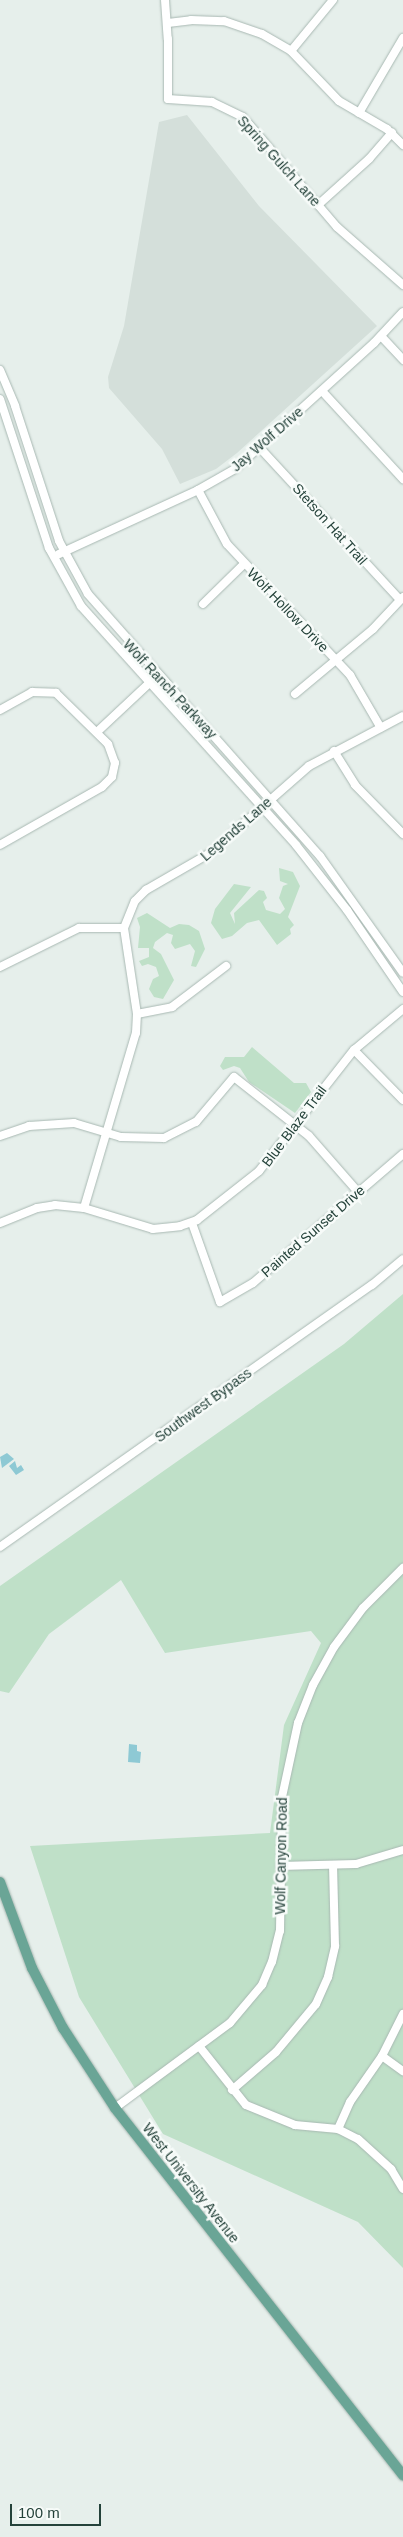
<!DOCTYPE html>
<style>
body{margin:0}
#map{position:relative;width:403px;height:2537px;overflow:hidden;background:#e6efeb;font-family:Helvetica,sans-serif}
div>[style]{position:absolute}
.built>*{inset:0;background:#d4dfda}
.green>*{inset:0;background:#bfe0c8}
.water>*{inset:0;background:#8ec9d4}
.roads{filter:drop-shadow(0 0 1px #a8b8b2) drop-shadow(0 0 1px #a8b8b2)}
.minor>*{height:8px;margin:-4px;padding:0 4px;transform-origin:4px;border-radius:4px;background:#fff}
.major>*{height:10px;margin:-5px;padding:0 5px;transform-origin:5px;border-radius:5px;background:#6aa596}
span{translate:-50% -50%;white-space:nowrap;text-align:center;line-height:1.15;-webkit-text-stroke:5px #f7fbf9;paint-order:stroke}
.street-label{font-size:14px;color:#24423a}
.scale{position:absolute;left:10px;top:2504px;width:91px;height:22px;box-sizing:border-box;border:2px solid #24423a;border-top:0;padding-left:6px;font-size:15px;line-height:18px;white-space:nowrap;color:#24423a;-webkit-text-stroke:4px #f7fbf9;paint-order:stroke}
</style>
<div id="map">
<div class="built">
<i style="clip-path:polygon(187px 115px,259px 206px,377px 326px,237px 453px,216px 469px,180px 484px,162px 449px,109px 388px,108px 377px,124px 326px,159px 122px)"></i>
</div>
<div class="green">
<i style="clip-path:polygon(279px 868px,293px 872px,300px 886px,288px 917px,294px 925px,290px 929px,291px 934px,277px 945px,259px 920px,247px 923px,232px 936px,222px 939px,211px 923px,215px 909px,234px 884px,251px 887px,230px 913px,235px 924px,234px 913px,259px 890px,264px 891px,267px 898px,263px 902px,266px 910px,280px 914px,285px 909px,279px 898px,283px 886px,288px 884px,280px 881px)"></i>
<i style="clip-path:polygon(147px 913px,170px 928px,179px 924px,189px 925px,199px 931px,205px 949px,196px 967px,191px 966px,195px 951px,190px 944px,175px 949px,171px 943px,173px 935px,167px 933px,155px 942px,153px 948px,161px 954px,174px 980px,163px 999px,154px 997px,149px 989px,153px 979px,159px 976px,156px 967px,148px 964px,142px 966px,139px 961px,149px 957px,149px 948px,138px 948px,140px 927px,137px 918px)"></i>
<i style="clip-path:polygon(252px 1047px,294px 1083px,306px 1083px,311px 1092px,295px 1113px,249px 1082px,240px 1068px,234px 1066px,223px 1070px,220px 1066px,225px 1057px,244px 1057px)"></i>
<i style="clip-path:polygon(403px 1294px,403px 2268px,358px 2222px,163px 2134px,79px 1997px,30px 1846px,270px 1833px,284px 1725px,321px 1643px,311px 1631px,165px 1653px,121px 1580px,49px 1634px,9px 1693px,0 1691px,0 1586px,344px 1344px)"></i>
</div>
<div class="water">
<i style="clip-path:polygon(7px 1453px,14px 1459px,2px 1468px,0 1457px)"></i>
<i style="clip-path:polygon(15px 1461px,17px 1468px,21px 1465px,24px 1470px,16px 1475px,9px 1466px)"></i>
<i style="clip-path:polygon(129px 1744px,137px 1745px,137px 1751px,141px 1752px,140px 1763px,128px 1762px)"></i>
</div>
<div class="roads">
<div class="minor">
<i style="left:165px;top:0;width:39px;rotate:86deg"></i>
<i style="left:168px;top:39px;width:60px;rotate:90deg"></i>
<i style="left:168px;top:99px;width:44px;rotate:3.9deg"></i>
<i style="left:212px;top:102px;width:34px;rotate:26deg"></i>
<i style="left:243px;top:117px;width:145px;rotate:49.5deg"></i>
<i style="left:337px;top:227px;width:88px;rotate:41.3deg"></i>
<i style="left:168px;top:23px;width:23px;rotate:-7deg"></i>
<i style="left:191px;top:20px;width:33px;rotate:2deg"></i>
<i style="left:224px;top:21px;width:40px;rotate:18.9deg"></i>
<i style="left:262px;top:34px;width:34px;rotate:30deg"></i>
<i style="left:291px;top:51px;width:69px;rotate:46.2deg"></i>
<i style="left:339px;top:101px;width:56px;rotate:30.3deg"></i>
<i style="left:387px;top:129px;width:23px;rotate:45deg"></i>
<i style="left:291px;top:51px;width:66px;rotate:-50.5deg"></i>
<i style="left:359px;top:113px;width:87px;rotate:-59.6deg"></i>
<i style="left:318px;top:205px;width:69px;rotate:-42deg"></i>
<i style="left:369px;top:159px;width:35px;rotate:-49deg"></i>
<i style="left:381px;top:336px;width:33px;rotate:47deg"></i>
<i style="left:0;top:370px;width:39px;rotate:67deg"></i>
<i style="left:15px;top:406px;width:142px;rotate:71.9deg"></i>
<i style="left:59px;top:541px;width:60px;rotate:61.3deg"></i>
<i style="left:88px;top:594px;width:350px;rotate:48.5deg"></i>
<i style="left:320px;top:856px;width:143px;rotate:54.6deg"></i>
<i style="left:322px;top:391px;width:120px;rotate:47.4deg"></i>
<i style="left:0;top:399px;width:157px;rotate:71.8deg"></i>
<i style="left:49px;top:548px;width:66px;rotate:61.1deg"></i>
<i style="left:81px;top:606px;width:321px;rotate:48deg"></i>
<i style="left:296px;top:845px;width:83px;rotate:51.9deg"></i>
<i style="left:347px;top:910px;width:99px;rotate:55.7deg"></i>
<i style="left:259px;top:447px;width:208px;rotate:47.3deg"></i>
<i style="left:198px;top:490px;width:61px;rotate:61.8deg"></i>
<i style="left:227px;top:544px;width:180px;rotate:46.8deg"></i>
<i style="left:350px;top:675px;width:61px;rotate:59.7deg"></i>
<i style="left:59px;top:554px;width:153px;rotate:-24.7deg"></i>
<i style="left:198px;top:490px;width:43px;rotate:-29.6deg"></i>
<i style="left:235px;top:469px;width:188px;rotate:-42.2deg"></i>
<i style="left:374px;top:343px;width:42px;rotate:-46.9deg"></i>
<i style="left:203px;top:604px;width:57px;rotate:-44.3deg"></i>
<i style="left:295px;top:694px;width:102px;rotate:-39.8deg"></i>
<i style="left:373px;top:629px;width:44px;rotate:-46.8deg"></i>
<i style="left:0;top:710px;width:37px;rotate:-29deg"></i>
<i style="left:32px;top:692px;width:24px;rotate:2deg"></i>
<i style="left:56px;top:693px;width:73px;rotate:44.4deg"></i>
<i style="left:108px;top:744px;width:20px;rotate:70deg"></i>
<i style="left:115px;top:763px;width:14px;rotate:102deg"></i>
<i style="left:112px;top:777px;width:14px;rotate:135deg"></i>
<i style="left:102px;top:787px;width:117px;rotate:150.4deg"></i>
<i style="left:97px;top:732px;width:83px;rotate:-43.1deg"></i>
<i style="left:334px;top:751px;width:40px;rotate:58deg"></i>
<i style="left:355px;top:785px;width:69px;rotate:45.6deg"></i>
<i style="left:0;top:967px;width:88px;rotate:-26.3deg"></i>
<i style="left:79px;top:928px;width:45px"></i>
<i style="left:137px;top:1014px;width:36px;rotate:-11deg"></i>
<i style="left:172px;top:1007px;width:68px;rotate:-37.2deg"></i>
<i style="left:354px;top:1050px;width:70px;rotate:45.6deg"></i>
<i style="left:0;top:1136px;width:31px;rotate:-19deg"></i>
<i style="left:29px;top:1126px;width:45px;rotate:-3.8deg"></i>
<i style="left:74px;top:1123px;width:49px;rotate:16.6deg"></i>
<i style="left:121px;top:1137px;width:43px;rotate:1.3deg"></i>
<i style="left:164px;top:1138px;width:36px;rotate:-27deg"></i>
<i style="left:196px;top:1122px;width:59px;rotate:-49.8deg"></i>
<i style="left:234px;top:1077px;width:95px;rotate:38.2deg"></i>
<i style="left:309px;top:1136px;width:74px;rotate:48.8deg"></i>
<i style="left:84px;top:1208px;width:183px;rotate:-73.5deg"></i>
<i style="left:136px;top:1033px;width:19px;rotate:-87deg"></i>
<i style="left:137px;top:1014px;width:87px;rotate:-98.6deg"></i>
<i style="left:124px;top:928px;width:29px;rotate:-68deg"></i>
<i style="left:135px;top:901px;width:16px;rotate:-45deg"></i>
<i style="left:146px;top:890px;width:74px;rotate:-30deg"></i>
<i style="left:210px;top:853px;width:132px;rotate:-41.3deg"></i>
<i style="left:309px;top:766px;width:106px;rotate:-28deg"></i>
<i style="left:0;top:1223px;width:40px;rotate:-22deg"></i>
<i style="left:37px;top:1208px;width:18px;rotate:-9deg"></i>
<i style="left:55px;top:1205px;width:29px;rotate:6deg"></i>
<i style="left:84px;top:1208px;width:72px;rotate:16.9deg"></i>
<i style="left:153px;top:1229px;width:27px;rotate:-6deg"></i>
<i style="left:180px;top:1226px;width:18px;rotate:-19deg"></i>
<i style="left:197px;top:1220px;width:79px;rotate:-38.3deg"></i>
<i style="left:259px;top:1171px;width:154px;rotate:-51.9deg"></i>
<i style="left:354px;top:1050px;width:64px;rotate:-39.9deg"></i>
<i style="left:192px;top:1223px;width:84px;rotate:70.5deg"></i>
<i style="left:220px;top:1302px;width:38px;rotate:-30deg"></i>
<i style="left:253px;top:1283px;width:198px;rotate:-40.7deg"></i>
<i style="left:0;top:1547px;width:455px;rotate:-35.2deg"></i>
<i style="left:372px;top:1285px;width:40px;rotate:-40deg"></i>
<i style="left:280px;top:1866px;width:76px;rotate:-1.5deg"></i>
<i style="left:356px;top:1864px;width:49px;rotate:-16.6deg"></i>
<i style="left:199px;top:2046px;width:75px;rotate:51.5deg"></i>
<i style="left:246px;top:2105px;width:53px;rotate:22.2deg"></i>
<i style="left:295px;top:2125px;width:43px;rotate:5.3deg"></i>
<i style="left:338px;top:2129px;width:22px;rotate:27deg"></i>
<i style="left:358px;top:2139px;width:45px;rotate:42.3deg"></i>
<i style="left:391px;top:2169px;width:23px;rotate:59deg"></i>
<i style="left:382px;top:2056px;width:26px;rotate:36deg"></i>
<i style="left:232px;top:2090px;width:58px;rotate:-40.8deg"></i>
<i style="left:276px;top:2052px;width:62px;rotate:-50.2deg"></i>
<i style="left:316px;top:2004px;width:30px;rotate:-66deg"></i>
<i style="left:328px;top:1977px;width:32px;rotate:-77deg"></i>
<i style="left:335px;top:1946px;width:80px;rotate:-91.4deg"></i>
<i style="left:115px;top:2108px;width:143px;rotate:-36.5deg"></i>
<i style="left:230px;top:2023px;width:50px;rotate:-49.9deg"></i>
<i style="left:262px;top:1985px;width:25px;rotate:-67deg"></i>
<i style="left:272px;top:1962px;width:32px;rotate:-76deg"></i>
<i style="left:280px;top:1931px;width:134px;rotate:-89.1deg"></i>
<i style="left:282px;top:1797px;width:76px;rotate:-77.8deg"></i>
<i style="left:298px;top:1723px;width:41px;rotate:-68.5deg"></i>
<i style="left:313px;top:1685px;width:43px;rotate:-61.1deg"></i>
<i style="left:334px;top:1647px;width:49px;rotate:-53.4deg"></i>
<i style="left:363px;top:1608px;width:57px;rotate:-45deg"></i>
<i style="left:338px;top:2129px;width:30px;rotate:-66deg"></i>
<i style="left:350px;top:2102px;width:56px;rotate:-55.2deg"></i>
<i style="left:382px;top:2056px;width:47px;rotate:-63.4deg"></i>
</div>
<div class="major">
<i style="left:0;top:1882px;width:92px;rotate:69.6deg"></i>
<i style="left:32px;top:1968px;width:68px;rotate:62.7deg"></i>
<i style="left:63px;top:2028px;width:95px;rotate:57deg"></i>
<i style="left:115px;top:2108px;width:467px;rotate:51.9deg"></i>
</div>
</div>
<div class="street-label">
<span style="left:279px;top:161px;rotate:48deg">Spring Gulch Lane</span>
<span style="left:267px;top:439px;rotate:-41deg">Jay Wolf Drive</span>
<span style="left:330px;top:524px;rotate:48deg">Stetson Hat Trail</span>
<span style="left:288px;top:610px;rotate:46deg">Wolf Hollow Drive</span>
<span style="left:170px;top:689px;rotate:47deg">Wolf Ranch Parkway</span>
<span style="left:236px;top:829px;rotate:-41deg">Legends Lane</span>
<span style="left:294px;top:1126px;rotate:-53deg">Blue Blaze Trail</span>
<span style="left:313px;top:1231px;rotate:-41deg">Painted Sunset Drive</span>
<span style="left:203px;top:1405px;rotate:-36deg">Southwest Bypass</span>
<span style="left:281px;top:1856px;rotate:-89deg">Wolf Canyon Road</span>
<span style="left:191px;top:2183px;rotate:52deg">West University Avenue</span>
</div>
<div class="scale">100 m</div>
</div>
